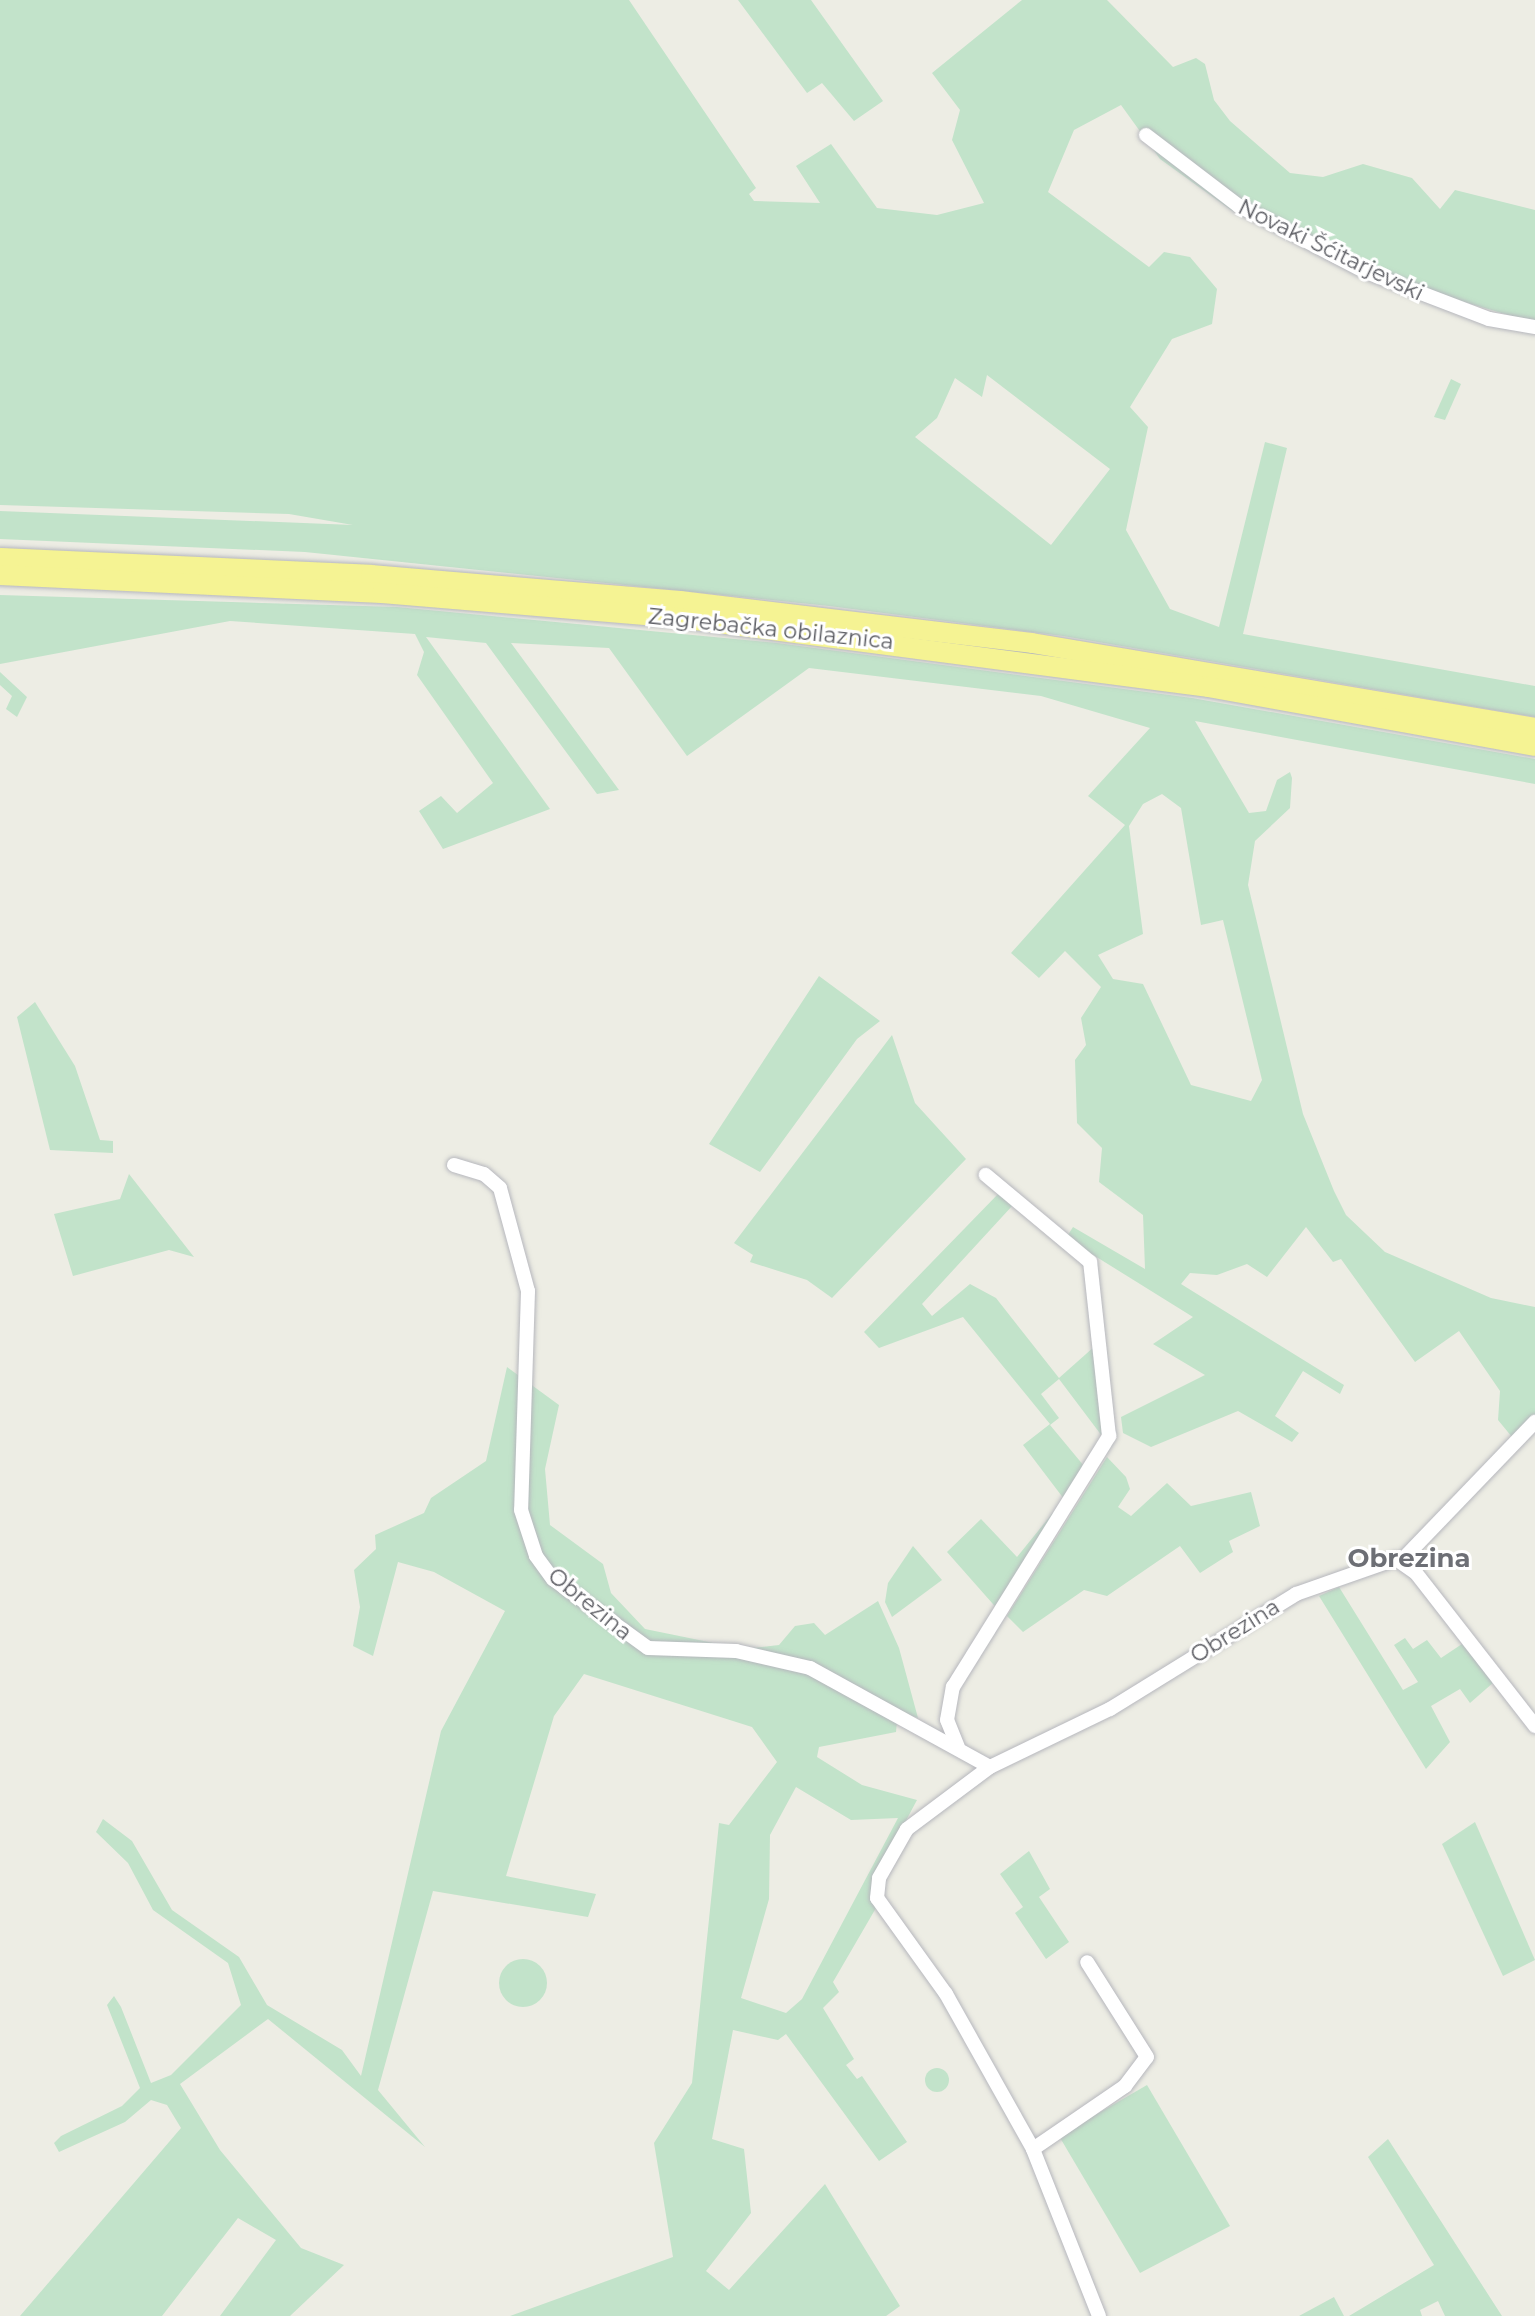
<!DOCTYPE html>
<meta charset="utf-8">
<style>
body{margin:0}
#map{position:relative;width:1535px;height:2316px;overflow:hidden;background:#edede4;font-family:Montserrat,sans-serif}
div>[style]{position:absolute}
.green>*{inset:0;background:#c2e3ca}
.round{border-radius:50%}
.roads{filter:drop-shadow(0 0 2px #b6b7bd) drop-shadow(0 0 2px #b6b7bd)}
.minor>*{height:14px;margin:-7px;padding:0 7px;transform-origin:7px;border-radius:7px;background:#fff}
.highway>*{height:20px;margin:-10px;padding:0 10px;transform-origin:10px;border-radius:10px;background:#f5f393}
span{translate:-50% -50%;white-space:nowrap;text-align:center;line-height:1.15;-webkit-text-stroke:6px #fff;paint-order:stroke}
.street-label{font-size:22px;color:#5c5d63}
.quarter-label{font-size:26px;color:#6d6f75;font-weight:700}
</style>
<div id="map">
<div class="green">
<i style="clip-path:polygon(evenodd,0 0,629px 0,756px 188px,749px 194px,754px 201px,820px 203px,796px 166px,831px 144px,877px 208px,937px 215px,984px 203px,952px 140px,960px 110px,932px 73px,1022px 0,1107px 0,1173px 67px,1196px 58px,1205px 64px,1214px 100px,1230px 121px,1290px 173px,1323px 177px,1363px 164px,1412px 178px,1440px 209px,1455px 190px,1535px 210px,1535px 323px,1393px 281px,1231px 210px,1160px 159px,1121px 105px,1074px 130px,1048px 192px,1149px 267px,1164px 252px,1190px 257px,1217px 289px,1212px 324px,1172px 339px,1130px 407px,1148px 427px,1126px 530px,1170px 609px,1219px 627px,1265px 442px,1287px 448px,1243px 634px,1535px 686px,1535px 717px,1063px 636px,829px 606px,305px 552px,0 539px,0 511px,353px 525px,289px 514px,0 505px,0 0,987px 375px,1110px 469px,1051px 545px,915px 437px,937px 418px,955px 378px,982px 397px,987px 375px)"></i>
<i style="clip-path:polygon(738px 0,811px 0,883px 101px,854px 121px,822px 83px,807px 93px)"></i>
<i style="clip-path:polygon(1451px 379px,1461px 384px,1445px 420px,1434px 417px)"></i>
<i style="clip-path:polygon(evenodd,0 595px,397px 607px,777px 643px,1192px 698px,1535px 759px,1535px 784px,1195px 721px,1249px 813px,1266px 811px,1277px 780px,1290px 772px,1292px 778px,1290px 808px,1255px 841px,1248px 885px,1303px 1114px,1334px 1191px,1346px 1215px,1385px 1252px,1491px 1298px,1535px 1307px,1535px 1417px,1512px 1437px,1498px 1420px,1500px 1391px,1459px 1331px,1415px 1362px,1341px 1259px,1333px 1262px,1306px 1227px,1267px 1277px,1247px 1264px,1217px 1275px,1190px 1273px,1181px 1284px,1344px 1385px,1340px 1394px,1303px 1371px,1275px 1416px,1299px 1433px,1292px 1442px,1238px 1411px,1151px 1447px,1123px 1433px,1121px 1417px,1205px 1375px,1153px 1344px,1193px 1317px,1066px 1238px,1073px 1227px,1145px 1269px,1143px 1215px,1099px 1182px,1102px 1148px,1077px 1123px,1075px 1060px,1086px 1045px,1081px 1018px,1101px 987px,1065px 951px,1039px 978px,1011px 953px,1125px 825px,1088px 796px,1150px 728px,1041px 696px,809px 668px,687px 756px,609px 648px,511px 643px,619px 790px,597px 794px,486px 643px,426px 637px,550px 809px,443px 849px,419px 811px,441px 796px,457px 813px,493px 783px,417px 675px,424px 652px,415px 634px,230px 621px,0 664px,0 595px,1162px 794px,1181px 808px,1201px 925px,1223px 920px,1262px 1080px,1251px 1101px,1191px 1085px,1143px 984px,1113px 979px,1098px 955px,1143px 934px,1129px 826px,1143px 804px,1162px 794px)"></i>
<i style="clip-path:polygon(0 672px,27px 697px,17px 717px,6px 709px,12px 696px,0 685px)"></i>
<i style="clip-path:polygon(819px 976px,880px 1021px,857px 1039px,760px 1172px,709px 1144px)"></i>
<i style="clip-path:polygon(35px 1002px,75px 1066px,100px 1140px,113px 1141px,113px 1153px,50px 1150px,17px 1017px)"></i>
<i style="clip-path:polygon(892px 1035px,915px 1103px,966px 1159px,832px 1298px,807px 1280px,750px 1262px,753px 1255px,734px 1243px)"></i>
<i style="clip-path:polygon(129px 1174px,194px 1257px,169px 1250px,73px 1276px,54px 1214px,120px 1199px)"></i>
<i style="clip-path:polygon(999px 1193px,1013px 1205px,922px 1304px,932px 1316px,970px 1284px,996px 1298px,1059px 1378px,1095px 1346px,1105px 1440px,1059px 1379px,1041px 1394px,1059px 1418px,1050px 1425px,1089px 1472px,1000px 1612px,947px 1552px,981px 1519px,1017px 1557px,1064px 1499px,1023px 1445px,1050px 1424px,963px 1317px,879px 1348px,864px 1332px)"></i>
<i style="clip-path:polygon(evenodd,507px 1367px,559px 1405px,545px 1469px,550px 1525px,603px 1564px,611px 1593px,645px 1629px,743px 1649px,779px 1645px,795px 1626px,814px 1623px,825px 1635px,878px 1601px,899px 1648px,918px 1718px,898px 1711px,896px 1732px,819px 1747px,817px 1757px,862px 1785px,917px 1800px,872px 1884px,876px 1908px,833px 1982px,839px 1992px,823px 2008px,854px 2059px,846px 2065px,857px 2079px,862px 2076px,907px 2142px,879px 2161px,786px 2034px,778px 2040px,733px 2030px,712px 2139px,744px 2149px,751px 2213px,706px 2271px,729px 2290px,825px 2184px,900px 2306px,886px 2316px,510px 2316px,673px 2257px,654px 2143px,692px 2083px,719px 1823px,729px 1825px,777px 1762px,752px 1727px,584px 1674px,554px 1716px,506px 1876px,596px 1894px,588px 1917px,433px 1891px,378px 2090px,425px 2147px,268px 2019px,180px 2084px,220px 2150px,301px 2248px,344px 2265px,290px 2316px,220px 2316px,276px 2240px,238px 2218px,162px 2316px,20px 2316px,181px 2128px,167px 2105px,151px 2100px,125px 2122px,59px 2152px,54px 2143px,61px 2136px,122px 2106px,140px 2088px,107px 2005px,114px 1996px,121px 2007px,151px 2083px,171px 2075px,241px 2005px,228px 1963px,153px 1910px,128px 1863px,96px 1832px,103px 1819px,132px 1841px,172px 1910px,239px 1957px,267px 2005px,342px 2050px,361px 2076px,441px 1731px,505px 1611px,434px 1572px,398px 1562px,373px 1656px,353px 1646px,360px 1607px,354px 1570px,376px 1549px,375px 1535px,424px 1513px,431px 1498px,486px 1461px,507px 1367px,796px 1787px,851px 1820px,898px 1818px,802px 1999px,786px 2013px,741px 1998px,769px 1899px,770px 1835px,796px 1787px)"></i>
<i style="clip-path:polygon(1107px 1457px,1126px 1477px,1130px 1489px,1118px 1507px,1131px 1516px,1167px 1483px,1191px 1506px,1251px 1492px,1260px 1526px,1229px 1541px,1233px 1552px,1200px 1573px,1180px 1546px,1107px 1596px,1084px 1590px,1023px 1632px,1007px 1616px)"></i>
<i style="clip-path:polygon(913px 1546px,942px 1580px,892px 1617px,885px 1602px,888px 1583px)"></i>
<i style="clip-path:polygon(1339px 1587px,1403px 1690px,1418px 1682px,1394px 1645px,1405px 1638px,1413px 1649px,1427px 1640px,1441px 1658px,1462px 1644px,1494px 1682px,1470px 1703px,1460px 1689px,1431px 1706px,1450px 1742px,1426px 1769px,1319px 1596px)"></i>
<i style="clip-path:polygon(1475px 1822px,1535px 1960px,1503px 1976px,1442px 1844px)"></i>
<i style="clip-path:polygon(1029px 1851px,1050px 1889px,1039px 1897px,1069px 1942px,1046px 1959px,1015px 1913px,1023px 1907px,1000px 1874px)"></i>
<i class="round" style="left:499px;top:1959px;width:48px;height:48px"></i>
<i class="round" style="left:925px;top:2068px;width:24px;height:24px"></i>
<i style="clip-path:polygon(1147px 2085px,1230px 2226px,1140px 2273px,1059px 2136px)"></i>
<i style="clip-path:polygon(1388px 2139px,1502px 2316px,1445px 2316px,1438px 2301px,1420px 2310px,1422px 2316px,1349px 2316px,1434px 2265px,1368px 2157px)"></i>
<i style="clip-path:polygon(1334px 2297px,1344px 2316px,1299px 2316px)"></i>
</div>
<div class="roads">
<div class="minor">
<i style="left:1146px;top:135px;width:117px;rotate:37.4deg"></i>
<i style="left:1239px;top:206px;width:143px;rotate:27.5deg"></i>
<i style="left:1366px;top:272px;width:132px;rotate:20.9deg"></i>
<i style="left:1489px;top:319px;width:47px;rotate:9.9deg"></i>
<i style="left:454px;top:1165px;width:31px;rotate:17deg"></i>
<i style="left:484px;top:1174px;width:21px;rotate:41deg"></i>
<i style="left:500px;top:1188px;width:107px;rotate:74.8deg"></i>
<i style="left:528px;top:1291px;width:219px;rotate:91.8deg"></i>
<i style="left:521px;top:1510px;width:48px;rotate:71.9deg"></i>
<i style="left:536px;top:1556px;width:29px;rotate:54deg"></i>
<i style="left:553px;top:1579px;width:117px;rotate:36deg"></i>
<i style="left:648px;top:1648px;width:88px;rotate:2deg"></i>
<i style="left:736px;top:1651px;width:76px;rotate:12.9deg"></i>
<i style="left:810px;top:1668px;width:205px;rotate:28.8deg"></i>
<i style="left:1402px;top:1560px;width:192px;rotate:-46.1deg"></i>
<i style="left:958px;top:1747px;width:29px;rotate:-112deg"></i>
<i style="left:947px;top:1720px;width:34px;rotate:-80deg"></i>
<i style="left:953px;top:1687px;width:296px;rotate:-58.1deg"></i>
<i style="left:1109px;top:1436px;width:175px;rotate:-96.2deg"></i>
<i style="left:1090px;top:1262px;width:136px;rotate:-140.1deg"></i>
<i style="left:1033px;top:2149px;width:112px;rotate:-34.4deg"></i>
<i style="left:1125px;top:2086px;width:36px;rotate:-53deg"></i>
<i style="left:1147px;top:2057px;width:112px;rotate:-122.3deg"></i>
<i style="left:1099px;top:2316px;width:180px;rotate:-111.6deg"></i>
<i style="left:1033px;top:2149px;width:178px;rotate:-119.3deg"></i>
<i style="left:946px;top:1994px;width:118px;rotate:-125.7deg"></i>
<i style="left:877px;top:1898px;width:20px;rotate:-84deg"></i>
<i style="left:879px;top:1878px;width:56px;rotate:-60.3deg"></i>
<i style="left:907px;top:1829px;width:104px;rotate:-36.8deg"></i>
<i style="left:990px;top:1767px;width:133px;rotate:-25.8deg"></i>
<i style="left:1110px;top:1709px;width:219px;rotate:-31.7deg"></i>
<i style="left:1296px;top:1594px;width:106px;rotate:-19.3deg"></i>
<i style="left:1396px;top:1559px;width:24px;rotate:35deg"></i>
<i style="left:1416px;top:1573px;width:194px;rotate:52.1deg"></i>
</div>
<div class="highway">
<i style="left:0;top:558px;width:371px;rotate:2.6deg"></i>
<i style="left:371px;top:575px;width:310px;rotate:4.8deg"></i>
<i style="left:680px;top:601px;width:354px;rotate:6.8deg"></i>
<i style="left:1032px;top:643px;width:510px;rotate:9.59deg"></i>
<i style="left:0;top:575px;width:382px;rotate:2.7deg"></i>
<i style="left:382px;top:593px;width:300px;rotate:4.8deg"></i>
<i style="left:681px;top:618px;width:531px;rotate:7.46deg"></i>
<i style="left:1208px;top:687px;width:332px;rotate:10.2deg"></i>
</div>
</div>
<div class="street-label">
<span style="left:1331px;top:250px;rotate:26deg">Novaki Šćitarjevski</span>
<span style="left:771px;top:629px;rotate:6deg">Zagrebačka obilaznica</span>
<span style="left:590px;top:1604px;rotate:39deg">Obrezina</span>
<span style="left:1235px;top:1631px;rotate:-32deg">Obrezina</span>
</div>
<div class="quarter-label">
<span style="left:1409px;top:1559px">Obrezina</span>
</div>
</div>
